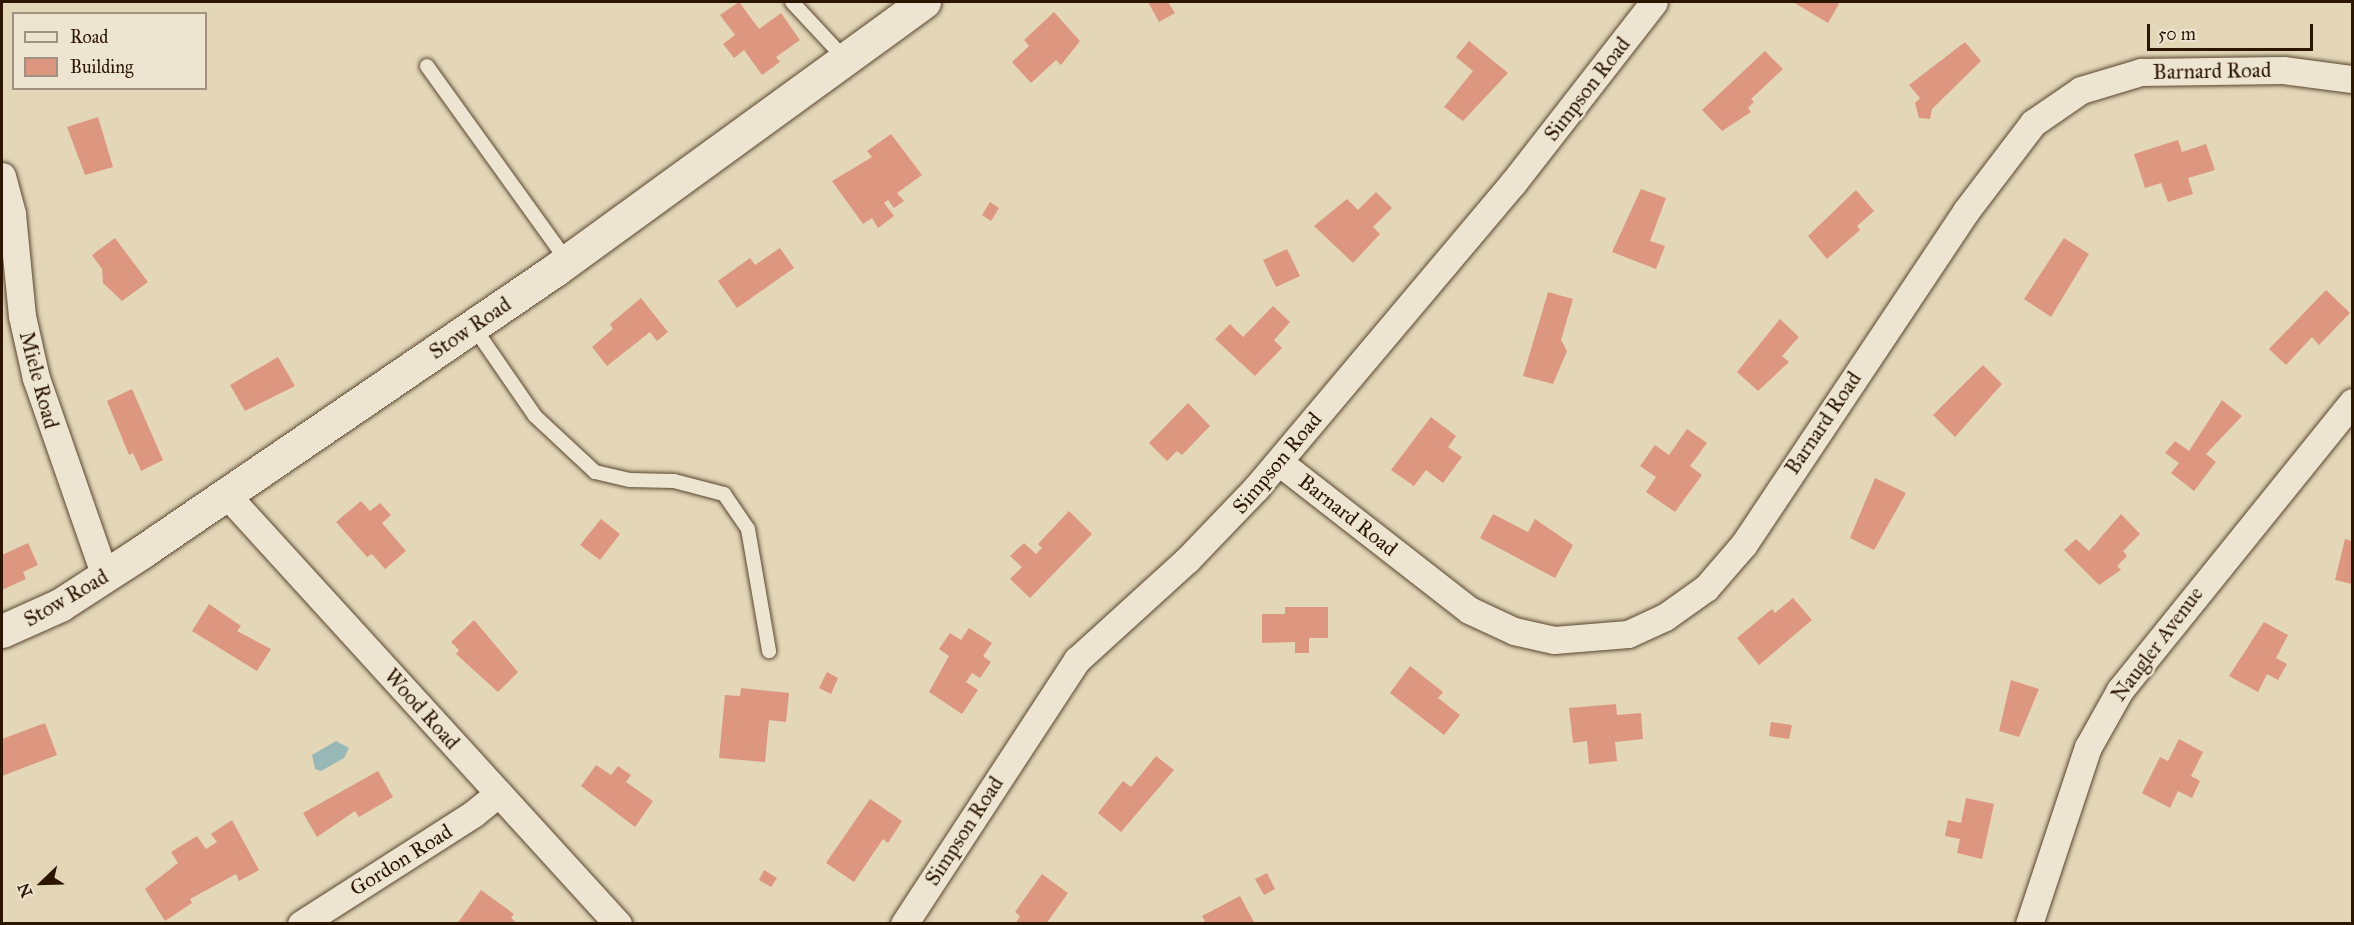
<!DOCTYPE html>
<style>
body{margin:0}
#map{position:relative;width:2354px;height:925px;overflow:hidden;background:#e3d7b8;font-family:"IM FELL Great Primer",serif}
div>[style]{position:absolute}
.water>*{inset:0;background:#97b8b6}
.building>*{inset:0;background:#dd9780}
.roads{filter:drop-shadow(0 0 2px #5a462f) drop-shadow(0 0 2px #5a462f)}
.lane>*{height:14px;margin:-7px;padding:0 7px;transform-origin:7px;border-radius:7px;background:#ede5d1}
.street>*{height:27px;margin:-13.5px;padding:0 13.5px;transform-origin:13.5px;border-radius:13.5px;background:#ede5d1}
.secondary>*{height:33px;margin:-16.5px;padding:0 16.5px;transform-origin:16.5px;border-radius:16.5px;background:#ede5d1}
span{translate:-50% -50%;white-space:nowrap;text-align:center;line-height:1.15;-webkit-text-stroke:5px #ede5d1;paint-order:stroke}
.street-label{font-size:21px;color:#2d1601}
.frame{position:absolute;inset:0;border:3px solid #2d1601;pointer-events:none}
.legend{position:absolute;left:12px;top:12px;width:195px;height:78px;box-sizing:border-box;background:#ede5d1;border:2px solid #a0927e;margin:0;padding:8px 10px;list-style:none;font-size:18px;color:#2d1601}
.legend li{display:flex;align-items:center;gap:12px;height:30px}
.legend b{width:30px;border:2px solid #a0927e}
.north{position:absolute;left:12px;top:853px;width:60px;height:60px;-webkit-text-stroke:4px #ede5d1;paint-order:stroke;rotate:247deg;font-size:16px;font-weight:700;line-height:24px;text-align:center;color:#2d1601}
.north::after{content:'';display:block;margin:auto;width:21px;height:27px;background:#2d1601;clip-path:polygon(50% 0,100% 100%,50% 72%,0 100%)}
.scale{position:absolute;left:2147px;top:24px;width:166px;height:27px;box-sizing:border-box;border:3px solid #2d1601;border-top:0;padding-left:8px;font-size:18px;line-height:21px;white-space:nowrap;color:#2d1601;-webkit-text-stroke:4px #ede5d1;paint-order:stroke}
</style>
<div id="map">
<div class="water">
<i style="clip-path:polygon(336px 741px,349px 748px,344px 758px,321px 771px,315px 769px,312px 755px)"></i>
</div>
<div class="building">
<i style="clip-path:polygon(739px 2px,759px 29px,781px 13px,800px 40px,776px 57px,780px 62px,762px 75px,744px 50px,734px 58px,723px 44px,735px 35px,720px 15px)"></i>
<i style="clip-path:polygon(1148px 2px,1168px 2px,1175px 13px,1159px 22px)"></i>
<i style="clip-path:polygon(1793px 2px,1835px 2px,1839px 4px,1828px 23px)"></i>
<i style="clip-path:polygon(1054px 12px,1080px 41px,1061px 65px,1056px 60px,1031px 83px,1012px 62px,1029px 46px,1024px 40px)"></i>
<i style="clip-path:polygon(1469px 41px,1508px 73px,1463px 121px,1444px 107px,1473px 71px,1456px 57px)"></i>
<i style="clip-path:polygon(1965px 42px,1981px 61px,1932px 109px,1930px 119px,1919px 118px,1915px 103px,1920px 98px,1909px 85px)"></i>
<i style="clip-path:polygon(1765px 51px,1783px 69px,1751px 99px,1754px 102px,1748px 108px,1751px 112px,1722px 131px,1702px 110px)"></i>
<i style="clip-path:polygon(98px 117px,113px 167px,85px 175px,67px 127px)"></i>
<i style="clip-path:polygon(891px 134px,922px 175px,897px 193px,904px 201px,894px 208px,888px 200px,884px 203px,894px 216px,878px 228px,872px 218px,863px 224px,832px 181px,872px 157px,867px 151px)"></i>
<i style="clip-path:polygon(2178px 140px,2182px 152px,2206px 144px,2215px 170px,2188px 178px,2193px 194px,2168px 202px,2161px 183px,2145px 188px,2134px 154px)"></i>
<i style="clip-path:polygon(1641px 189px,1666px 198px,1650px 241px,1665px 246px,1656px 269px,1612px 252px)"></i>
<i style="clip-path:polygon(1856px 190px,1874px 211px,1857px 226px,1860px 230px,1827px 259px,1808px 236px)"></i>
<i style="clip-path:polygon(1376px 192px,1392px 208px,1373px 227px,1380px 234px,1353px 263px,1314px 226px,1347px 199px,1358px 210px)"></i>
<i style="clip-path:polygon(990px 202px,999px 208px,991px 221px,982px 215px)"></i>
<i style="clip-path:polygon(115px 238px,148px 282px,122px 301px,103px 283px,102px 269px,92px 255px)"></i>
<i style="clip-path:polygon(2064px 238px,2089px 254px,2051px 317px,2024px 299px)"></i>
<i style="clip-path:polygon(780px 248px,794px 268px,737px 308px,718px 281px,750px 258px,755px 265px)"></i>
<i style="clip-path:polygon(1287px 249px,1300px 276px,1276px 287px,1263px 260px)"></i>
<i style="clip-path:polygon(2326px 290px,2350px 313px,2319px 345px,2312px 337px,2286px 365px,2269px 349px)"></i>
<i style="clip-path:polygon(1548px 292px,1573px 299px,1561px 340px,1567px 351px,1553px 384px,1523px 376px)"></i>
<i style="clip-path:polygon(641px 298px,668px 332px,657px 341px,650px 332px,607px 366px,592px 347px,613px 329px,610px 324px)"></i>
<i style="clip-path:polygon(1273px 306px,1290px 322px,1274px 340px,1282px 348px,1255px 376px,1215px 339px,1230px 324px,1243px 337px)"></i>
<i style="clip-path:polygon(1780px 319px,1799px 337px,1782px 356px,1789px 362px,1758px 391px,1737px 372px)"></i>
<i style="clip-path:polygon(278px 357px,295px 386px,245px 411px,230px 385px)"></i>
<i style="clip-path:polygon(1983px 365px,2002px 384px,1955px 437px,1933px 415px)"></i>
<i style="clip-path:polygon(132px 389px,163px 460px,141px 471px,133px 453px,129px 455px,107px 401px)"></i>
<i style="clip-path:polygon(2222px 400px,2242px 416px,2206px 454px,2216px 462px,2194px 491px,2171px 473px,2179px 463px,2165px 453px,2175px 441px,2189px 451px)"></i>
<i style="clip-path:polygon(1188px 403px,1210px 426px,1182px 455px,1177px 451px,1167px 461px,1149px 443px)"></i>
<i style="clip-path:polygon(1431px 417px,1456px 436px,1448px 447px,1462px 457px,1443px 483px,1426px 470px,1414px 486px,1391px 470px)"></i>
<i style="clip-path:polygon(1687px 429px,1707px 443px,1690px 466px,1702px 475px,1675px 512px,1646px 492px,1656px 477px,1640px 466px,1655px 445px,1669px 455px)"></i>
<i style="clip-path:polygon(1875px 478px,1906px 493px,1874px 550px,1850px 538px)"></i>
<i style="clip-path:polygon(361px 501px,370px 511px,380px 503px,391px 515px,382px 523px,406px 551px,385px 569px,372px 554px,367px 557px,336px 522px)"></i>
<i style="clip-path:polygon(1069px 511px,1092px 534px,1030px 598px,1010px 579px,1022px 567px,1010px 556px,1024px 543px,1036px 554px,1042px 548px,1038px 544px)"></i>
<i style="clip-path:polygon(1493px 514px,1528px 532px,1535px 519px,1573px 545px,1555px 578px,1480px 538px)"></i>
<i style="clip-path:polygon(2121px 514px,2140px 534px,2123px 551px,2127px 556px,2117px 566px,2121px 570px,2099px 585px,2064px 550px,2076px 539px,2089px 551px)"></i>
<i style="clip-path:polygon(601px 519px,620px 534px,600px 560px,580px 545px)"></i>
<i style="clip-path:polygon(2345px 539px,2352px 541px,2352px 584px,2335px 580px)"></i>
<i style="clip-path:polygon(28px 543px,38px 565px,23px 572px,26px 579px,2px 590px,2px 555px)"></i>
<i style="clip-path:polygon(1793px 598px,1812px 620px,1759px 665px,1737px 638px,1772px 609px,1775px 613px)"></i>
<i style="clip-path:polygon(209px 604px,241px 626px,237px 631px,271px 649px,257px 671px,192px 631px)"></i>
<i style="clip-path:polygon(1285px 607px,1328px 607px,1328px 638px,1309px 638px,1309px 653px,1295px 653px,1295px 642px,1262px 643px,1262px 614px,1285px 614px)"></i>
<i style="clip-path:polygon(474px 620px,518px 672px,498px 692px,456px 654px,459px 650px,451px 642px)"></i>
<i style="clip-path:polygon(2264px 622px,2288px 635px,2276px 658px,2287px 664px,2278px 680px,2267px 674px,2258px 692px,2229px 676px)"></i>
<i style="clip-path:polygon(969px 628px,992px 643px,983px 656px,991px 662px,980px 678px,972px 673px,966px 682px,978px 690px,962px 714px,929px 692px,949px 656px,939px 649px,950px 633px,961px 640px)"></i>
<i style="clip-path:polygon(1410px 666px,1443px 692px,1438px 698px,1460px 715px,1444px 735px,1390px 693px)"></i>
<i style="clip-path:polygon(827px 672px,838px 678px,831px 694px,819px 688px)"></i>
<i style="clip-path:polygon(2011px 680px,2039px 689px,2019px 737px,1999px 731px)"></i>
<i style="clip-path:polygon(741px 688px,789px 693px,786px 722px,769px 720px,765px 762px,719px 758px,725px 695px,740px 696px)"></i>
<i style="clip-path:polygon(1616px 704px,1617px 715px,1641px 713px,1643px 739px,1615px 742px,1617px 761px,1589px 764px,1587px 741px,1573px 743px,1569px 708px)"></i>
<i style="clip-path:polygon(1771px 722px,1792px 725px,1789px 739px,1769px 736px)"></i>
<i style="clip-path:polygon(45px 723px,57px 755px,2px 776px,2px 739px)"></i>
<i style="clip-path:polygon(2179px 739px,2203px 752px,2191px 776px,2200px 781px,2192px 798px,2178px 791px,2170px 808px,2142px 793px,2160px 757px,2168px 761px)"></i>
<i style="clip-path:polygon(1156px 756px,1174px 770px,1121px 832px,1098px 813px,1123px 781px,1131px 787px)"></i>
<i style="clip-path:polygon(596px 765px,611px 775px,618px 766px,631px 775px,626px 782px,653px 801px,635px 827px,581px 786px)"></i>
<i style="clip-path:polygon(378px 771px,393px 797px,359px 817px,355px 811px,317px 837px,303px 813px)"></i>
<i style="clip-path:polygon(1966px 798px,1994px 804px,1982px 859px,1957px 853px,1960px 839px,1945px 836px,1948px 820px,1961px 823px)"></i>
<i style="clip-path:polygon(870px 799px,902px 821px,888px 843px,883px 839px,854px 882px,826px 863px)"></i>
<i style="clip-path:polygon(232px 820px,259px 870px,239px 881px,236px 874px,190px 899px,192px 903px,165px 921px,145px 889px,178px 863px,171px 852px,197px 836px,206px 849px,217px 842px,211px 834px)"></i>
<i style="clip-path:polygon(764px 870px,777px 878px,771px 887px,759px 880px)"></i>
<i style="clip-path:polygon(1267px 873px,1275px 889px,1264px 895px,1255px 879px)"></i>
<i style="clip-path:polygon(1042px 874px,1068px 893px,1046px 924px,1015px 924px,1020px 916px,1015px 912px)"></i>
<i style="clip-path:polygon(481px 890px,514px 914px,511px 918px,518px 924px,457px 924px)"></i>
<i style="clip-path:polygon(1240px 896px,1255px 924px,1200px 924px,1205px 921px,1202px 916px)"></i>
</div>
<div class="roads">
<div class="lane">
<i style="left:792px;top:2px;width:76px;rotate:47.1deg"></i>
<i style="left:427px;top:66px;width:241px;rotate:54.3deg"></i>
<i style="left:473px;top:326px;width:109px;rotate:55.4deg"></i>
<i style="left:535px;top:416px;width:82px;rotate:43deg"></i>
<i style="left:595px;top:472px;width:36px;rotate:13deg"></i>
<i style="left:630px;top:480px;width:44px;rotate:1.3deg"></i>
<i style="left:674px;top:481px;width:52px;rotate:14.6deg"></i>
<i style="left:724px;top:494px;width:42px;rotate:55.6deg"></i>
<i style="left:748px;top:529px;width:124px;rotate:80.2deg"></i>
</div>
<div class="street">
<i style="left:2px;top:176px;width:39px;rotate:75deg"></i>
<i style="left:12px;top:214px;width:102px;rotate:84.4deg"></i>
<i style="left:22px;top:316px;width:64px;rotate:77.3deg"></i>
<i style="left:36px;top:378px;width:210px;rotate:70.8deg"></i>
<i style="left:1279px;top:462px;width:241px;rotate:37.9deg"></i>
<i style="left:1469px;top:610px;width:50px;rotate:25deg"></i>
<i style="left:1514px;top:631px;width:41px;rotate:12.7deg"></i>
<i style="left:1554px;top:640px;width:74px;rotate:-4.6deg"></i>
<i style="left:1628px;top:634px;width:41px;rotate:-24.7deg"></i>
<i style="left:1665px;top:617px;width:50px;rotate:-35.3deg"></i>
<i style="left:1706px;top:588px;width:58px;rotate:-49.2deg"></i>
<i style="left:1744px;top:544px;width:400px;rotate:-56.3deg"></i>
<i style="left:1966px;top:211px;width:111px;rotate:-52.7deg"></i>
<i style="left:2033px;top:123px;width:58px;rotate:-34.5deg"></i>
<i style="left:2081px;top:90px;width:63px;rotate:-16.7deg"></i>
<i style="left:2141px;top:72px;width:142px;rotate:-0.8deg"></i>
<i style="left:2283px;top:70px;width:70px;rotate:7.4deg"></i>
<i style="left:226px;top:494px;width:582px;rotate:47.65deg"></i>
<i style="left:301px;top:924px;width:204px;rotate:-32.6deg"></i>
<i style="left:473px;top:814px;width:33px;rotate:-39deg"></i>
<i style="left:904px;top:924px;width:316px;rotate:-56.8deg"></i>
<i style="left:1077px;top:660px;width:149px;rotate:-42.3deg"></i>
<i style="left:1187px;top:560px;width:100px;rotate:-46.2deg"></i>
<i style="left:1256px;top:488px;width:399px;rotate:-49.9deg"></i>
<i style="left:1513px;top:183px;width:229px;rotate:-52.1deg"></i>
<i style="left:2029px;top:924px;width:187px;rotate:-71.6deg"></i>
<i style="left:2088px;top:747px;width:65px;rotate:-60.7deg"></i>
<i style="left:2120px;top:690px;width:370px;rotate:-51.1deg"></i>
</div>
<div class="secondary">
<i style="left:2px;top:631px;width:64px;rotate:-24.1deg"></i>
<i style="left:60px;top:605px;width:99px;rotate:-33deg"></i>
<i style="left:143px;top:551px;width:499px;rotate:-34.3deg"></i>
<i style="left:555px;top:270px;width:456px;rotate:-36deg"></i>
</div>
</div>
<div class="street-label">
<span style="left:2212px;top:71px;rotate:-1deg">Barnard Road</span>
<span style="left:1587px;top:89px;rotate:-52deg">Simpson Road</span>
<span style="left:470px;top:328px;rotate:-34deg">Stow Road</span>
<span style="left:39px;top:380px;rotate:75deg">Miele Road</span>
<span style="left:1823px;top:423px;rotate:-56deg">Barnard Road</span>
<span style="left:1277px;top:463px;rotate:-50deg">Simpson Road</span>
<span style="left:1348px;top:515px;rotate:38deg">Barnard Road</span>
<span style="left:66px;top:598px;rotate:-30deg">Stow Road</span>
<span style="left:2157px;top:644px;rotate:-53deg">Naugler Avenue</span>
<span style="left:422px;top:709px;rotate:48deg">Wood Road</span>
<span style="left:964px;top:831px;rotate:-57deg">Simpson Road</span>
<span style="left:401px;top:860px;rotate:-32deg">Gordon Road</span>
</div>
<div class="frame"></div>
<ul class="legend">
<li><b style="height:8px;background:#ede5d1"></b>Road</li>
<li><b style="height:16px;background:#dd9780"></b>Building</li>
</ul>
<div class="north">N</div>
<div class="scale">50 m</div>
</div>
